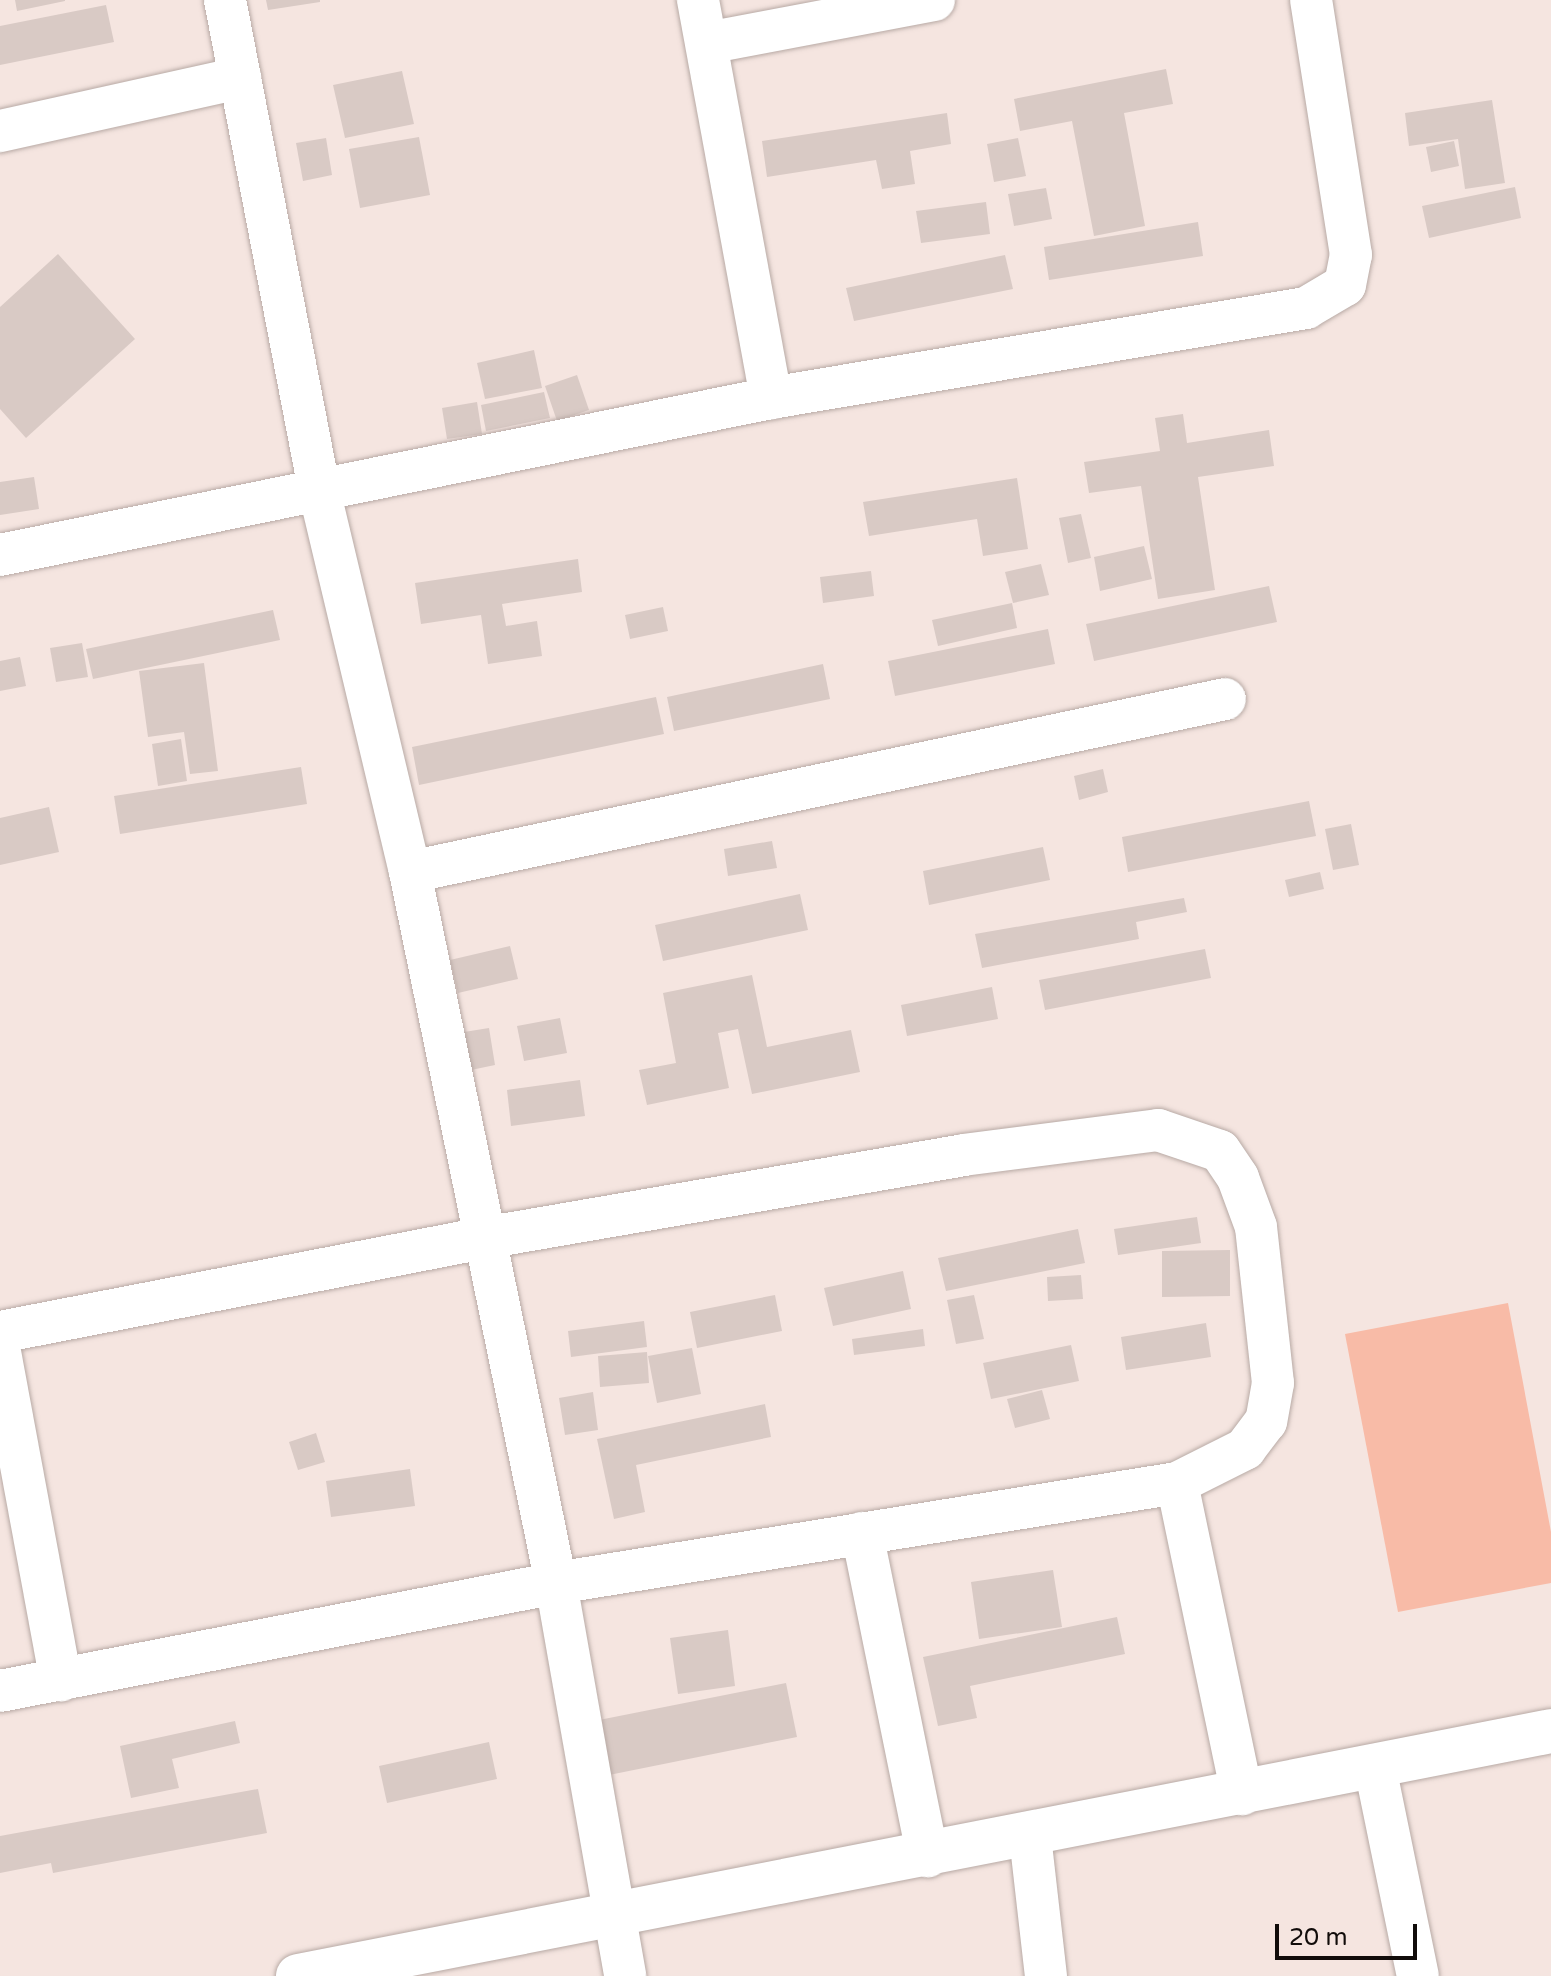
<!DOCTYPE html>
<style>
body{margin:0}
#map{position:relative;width:1551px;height:1976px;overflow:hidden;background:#f5e5e0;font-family:"Varela Round",sans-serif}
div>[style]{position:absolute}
.green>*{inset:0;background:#f8bba7}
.building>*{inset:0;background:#d9cac5}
.roads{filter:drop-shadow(0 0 2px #b8aaa5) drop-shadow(0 0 2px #b8aaa5)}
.minor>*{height:42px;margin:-21px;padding:0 21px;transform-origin:21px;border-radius:21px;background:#fff}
.tertiary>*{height:44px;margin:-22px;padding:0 22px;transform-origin:22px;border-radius:22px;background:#fff}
span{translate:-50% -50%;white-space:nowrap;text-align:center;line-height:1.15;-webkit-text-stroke:6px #f5e5e0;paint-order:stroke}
.scale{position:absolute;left:1275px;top:1924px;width:142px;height:36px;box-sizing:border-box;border:4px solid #110c0a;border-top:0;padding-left:10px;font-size:24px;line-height:28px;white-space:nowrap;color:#110c0a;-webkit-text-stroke:6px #f5e5e0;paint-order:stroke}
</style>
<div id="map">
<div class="green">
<i style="clip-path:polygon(1508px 1303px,1551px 1532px,1551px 1583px,1398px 1612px,1345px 1334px)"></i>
</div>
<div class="building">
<i style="clip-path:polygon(15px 0,65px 0,65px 1px,17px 11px)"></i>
<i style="clip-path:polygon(266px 0,320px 0,320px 2px,268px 10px)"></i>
<i style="clip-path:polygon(106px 5px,114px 42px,0 65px,0 26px)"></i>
<i style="clip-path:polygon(1166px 69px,1173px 104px,1124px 113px,1145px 226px,1094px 236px,1072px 121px,1020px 131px,1014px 99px)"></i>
<i style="clip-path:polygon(402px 71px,414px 124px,345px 138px,333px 85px)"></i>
<i style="clip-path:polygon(1492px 100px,1505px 183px,1465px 189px,1458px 139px,1409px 146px,1405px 113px)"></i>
<i style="clip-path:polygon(947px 113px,951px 144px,910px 151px,915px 184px,882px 189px,876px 160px,767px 177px,762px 141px)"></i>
<i style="clip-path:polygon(419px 137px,430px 195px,360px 208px,349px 149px)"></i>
<i style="clip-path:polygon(326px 138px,332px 175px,303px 181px,296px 143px)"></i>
<i style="clip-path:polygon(1018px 138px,1026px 176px,994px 182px,987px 144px)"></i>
<i style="clip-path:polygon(1454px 141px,1459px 166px,1431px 172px,1426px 147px)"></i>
<i style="clip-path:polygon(1515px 187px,1521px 218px,1429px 238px,1422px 206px)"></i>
<i style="clip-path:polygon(1046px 188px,1052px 219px,1014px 226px,1008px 194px)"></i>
<i style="clip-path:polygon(986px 202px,990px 234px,921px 243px,916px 211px)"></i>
<i style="clip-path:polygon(1198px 222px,1203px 256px,1049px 280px,1044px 247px)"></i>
<i style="clip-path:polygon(58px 254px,135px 339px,26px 438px,0 409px,0 307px)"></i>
<i style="clip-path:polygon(1005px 255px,1013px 289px,854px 321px,846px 288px)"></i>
<i style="clip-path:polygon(534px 350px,542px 388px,485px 399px,477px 363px)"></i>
<i style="clip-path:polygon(577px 375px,589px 410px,557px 421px,545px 386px)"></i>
<i style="clip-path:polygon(544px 392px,550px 418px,486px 431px,481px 405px)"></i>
<i style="clip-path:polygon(477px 402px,482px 434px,447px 439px,442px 408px)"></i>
<i style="clip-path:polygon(1183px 414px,1187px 443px,1269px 430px,1274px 466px,1198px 477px,1215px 590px,1158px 599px,1141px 486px,1089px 493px,1084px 462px,1160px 451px,1155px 418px)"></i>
<i style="clip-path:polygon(34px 477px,39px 509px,0 515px,0 482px)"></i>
<i style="clip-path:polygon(1017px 478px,1028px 549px,983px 556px,977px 519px,869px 536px,863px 502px)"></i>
<i style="clip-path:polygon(1081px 514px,1091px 558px,1068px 563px,1059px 518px)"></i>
<i style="clip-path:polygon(1144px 546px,1152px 579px,1100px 591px,1094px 557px)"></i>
<i style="clip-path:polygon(578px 559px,582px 592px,502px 604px,506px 626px,537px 621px,542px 656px,488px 664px,481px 615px,421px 624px,415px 583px)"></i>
<i style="clip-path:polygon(1041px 564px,1049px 595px,1013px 603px,1005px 572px)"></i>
<i style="clip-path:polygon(871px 571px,874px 596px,823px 603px,820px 577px)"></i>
<i style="clip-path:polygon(1269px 586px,1277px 622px,1094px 661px,1086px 624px)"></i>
<i style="clip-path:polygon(1012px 603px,1017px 628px,938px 646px,932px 620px)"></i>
<i style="clip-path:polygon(663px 607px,668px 631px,630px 639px,625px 615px)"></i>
<i style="clip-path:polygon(273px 610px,280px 640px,93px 679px,86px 649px)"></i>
<i style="clip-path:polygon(1048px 629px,1055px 664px,895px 696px,888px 661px)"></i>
<i style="clip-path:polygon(82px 643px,88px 677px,56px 682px,50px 648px)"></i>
<i style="clip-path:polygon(20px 657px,26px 686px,0 691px,0 661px)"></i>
<i style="clip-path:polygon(204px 663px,218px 771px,190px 774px,184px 732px,148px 737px,139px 671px)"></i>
<i style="clip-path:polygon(823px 664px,830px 699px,674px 731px,667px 697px)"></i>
<i style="clip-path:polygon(656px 697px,664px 734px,419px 785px,412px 747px)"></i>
<i style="clip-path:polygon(181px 739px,187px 781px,158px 786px,152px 744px)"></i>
<i style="clip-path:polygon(301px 767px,307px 804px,120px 834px,114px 796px)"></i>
<i style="clip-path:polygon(1103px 769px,1108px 792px,1079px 800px,1074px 776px)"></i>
<i style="clip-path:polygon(1309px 801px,1316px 836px,1128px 872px,1122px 837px)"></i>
<i style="clip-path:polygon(49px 807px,59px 852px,0 865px,0 818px)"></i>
<i style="clip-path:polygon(1351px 824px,1359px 865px,1333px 870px,1325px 829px)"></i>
<i style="clip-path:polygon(772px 841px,777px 868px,728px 876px,724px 849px)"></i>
<i style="clip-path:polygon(1043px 847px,1050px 880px,929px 905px,923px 871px)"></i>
<i style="clip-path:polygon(1320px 872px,1324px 889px,1289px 897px,1285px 880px)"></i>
<i style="clip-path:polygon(800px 894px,808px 930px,663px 961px,655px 925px)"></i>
<i style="clip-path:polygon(1184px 898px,1187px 912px,1136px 922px,1139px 939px,982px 968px,975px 934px)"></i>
<i style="clip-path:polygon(510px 946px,518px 979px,458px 993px,450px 960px)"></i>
<i style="clip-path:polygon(1205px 949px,1211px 978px,1045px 1010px,1039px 980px)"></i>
<i style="clip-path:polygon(752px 975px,767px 1047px,851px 1030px,860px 1072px,752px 1094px,738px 1029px,718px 1033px,729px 1088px,647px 1105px,639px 1070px,676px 1063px,663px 993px)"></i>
<i style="clip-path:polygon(992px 987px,998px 1019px,907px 1036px,901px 1005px)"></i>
<i style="clip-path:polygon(560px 1018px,567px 1053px,524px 1061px,517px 1026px)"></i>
<i style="clip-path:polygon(489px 1028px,495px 1065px,471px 1070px,464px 1032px)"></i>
<i style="clip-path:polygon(580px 1080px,585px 1116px,511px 1126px,507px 1090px)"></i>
<i style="clip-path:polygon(1197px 1217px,1201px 1243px,1118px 1255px,1114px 1229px)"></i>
<i style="clip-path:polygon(1078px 1229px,1085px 1263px,946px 1291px,938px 1258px)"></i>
<i style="clip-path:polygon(1230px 1250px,1230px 1296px,1162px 1297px,1162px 1251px)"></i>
<i style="clip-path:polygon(903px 1271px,911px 1309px,833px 1326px,824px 1288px)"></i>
<i style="clip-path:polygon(1081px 1275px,1083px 1299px,1048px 1301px,1047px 1277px)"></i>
<i style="clip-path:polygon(775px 1295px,782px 1331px,697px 1348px,690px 1312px)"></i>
<i style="clip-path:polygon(974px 1295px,984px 1339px,956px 1344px,947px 1300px)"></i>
<i style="clip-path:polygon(644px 1321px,647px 1347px,571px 1357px,568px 1331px)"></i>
<i style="clip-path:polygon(1206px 1323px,1211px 1357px,1126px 1370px,1121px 1337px)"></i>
<i style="clip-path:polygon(923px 1329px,925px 1346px,854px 1355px,852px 1339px)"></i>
<i style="clip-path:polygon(1071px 1345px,1079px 1381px,991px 1399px,983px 1363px)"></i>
<i style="clip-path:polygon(692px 1348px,701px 1394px,657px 1403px,648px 1356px)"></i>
<i style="clip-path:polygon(647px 1352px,649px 1383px,600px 1387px,598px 1356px)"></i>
<i style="clip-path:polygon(1042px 1390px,1050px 1419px,1015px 1428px,1007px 1399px)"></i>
<i style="clip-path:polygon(593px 1392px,598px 1430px,565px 1435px,559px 1398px)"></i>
<i style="clip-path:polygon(765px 1404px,771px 1437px,636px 1465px,645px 1512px,614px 1519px,597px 1439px)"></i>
<i style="clip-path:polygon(316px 1433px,325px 1462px,298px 1470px,289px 1442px)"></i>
<i style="clip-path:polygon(410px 1469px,415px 1506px,331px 1517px,326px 1481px)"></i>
<i style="clip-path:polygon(1053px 1570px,1062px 1627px,979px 1639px,971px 1582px)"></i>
<i style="clip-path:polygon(1117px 1617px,1125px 1654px,970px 1686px,977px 1718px,938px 1726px,923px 1657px)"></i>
<i style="clip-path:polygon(728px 1630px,735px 1686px,678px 1694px,670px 1638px)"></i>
<i style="clip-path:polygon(786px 1683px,797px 1737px,609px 1775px,599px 1720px)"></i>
<i style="clip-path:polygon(235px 1721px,240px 1743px,172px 1759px,179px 1788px,131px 1798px,120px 1746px)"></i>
<i style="clip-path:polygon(489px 1742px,497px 1779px,387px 1803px,379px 1766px)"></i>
<i style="clip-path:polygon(258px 1789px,267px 1833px,53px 1873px,51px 1863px,0 1873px,0 1836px)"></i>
</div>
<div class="roads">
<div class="minor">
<i style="left:225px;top:0;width:503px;rotate:79.11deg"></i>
<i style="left:320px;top:494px;width:389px;rotate:76.6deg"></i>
<i style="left:410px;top:872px;width:726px;rotate:78.4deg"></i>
<i style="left:556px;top:1583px;width:399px;rotate:80deg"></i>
<i style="left:698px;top:0;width:405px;rotate:79.6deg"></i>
<i style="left:707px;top:43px;width:231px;rotate:-10.7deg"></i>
<i style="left:0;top:131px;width:246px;rotate:-12.5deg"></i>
<i style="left:0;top:555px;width:787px;rotate:-11.51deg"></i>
<i style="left:771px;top:398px;width:543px;rotate:-9.55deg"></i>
<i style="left:1306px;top:308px;width:45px;rotate:-30.5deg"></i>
<i style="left:1345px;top:285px;width:31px;rotate:-79deg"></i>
<i style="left:1351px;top:255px;width:258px;rotate:-98.9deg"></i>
<i style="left:410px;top:872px;width:833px;rotate:-11.98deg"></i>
<i style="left:0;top:1332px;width:493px;rotate:-11deg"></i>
<i style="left:484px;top:1238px;width:486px;rotate:-9.8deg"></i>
<i style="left:963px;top:1155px;width:197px;rotate:-7.3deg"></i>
<i style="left:1158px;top:1130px;width:65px;rotate:18.7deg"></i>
<i style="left:1220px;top:1151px;width:32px;rotate:56deg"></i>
<i style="left:1238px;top:1178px;width:52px;rotate:69.8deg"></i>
<i style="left:1256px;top:1227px;width:157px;rotate:83.8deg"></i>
<i style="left:1273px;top:1383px;width:39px;rotate:100deg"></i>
<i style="left:1266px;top:1421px;width:35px;rotate:127deg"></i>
<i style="left:1245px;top:1449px;width:76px;rotate:153.4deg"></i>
<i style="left:1177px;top:1483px;width:629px;rotate:170.85deg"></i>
<i style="left:556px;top:1583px;width:566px;rotate:169.01deg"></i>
<i style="left:0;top:1352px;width:334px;rotate:79.5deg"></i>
<i style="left:1177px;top:1483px;width:318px;rotate:78.2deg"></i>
<i style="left:862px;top:1533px;width:330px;rotate:78.5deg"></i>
<i style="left:1375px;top:1767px;width:213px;rotate:78.4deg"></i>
<i style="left:1030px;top:1836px;width:141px;rotate:83.5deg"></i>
</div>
<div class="tertiary">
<i style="left:298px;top:1976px;width:1277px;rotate:-11.06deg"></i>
</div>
</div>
<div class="scale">20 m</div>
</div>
